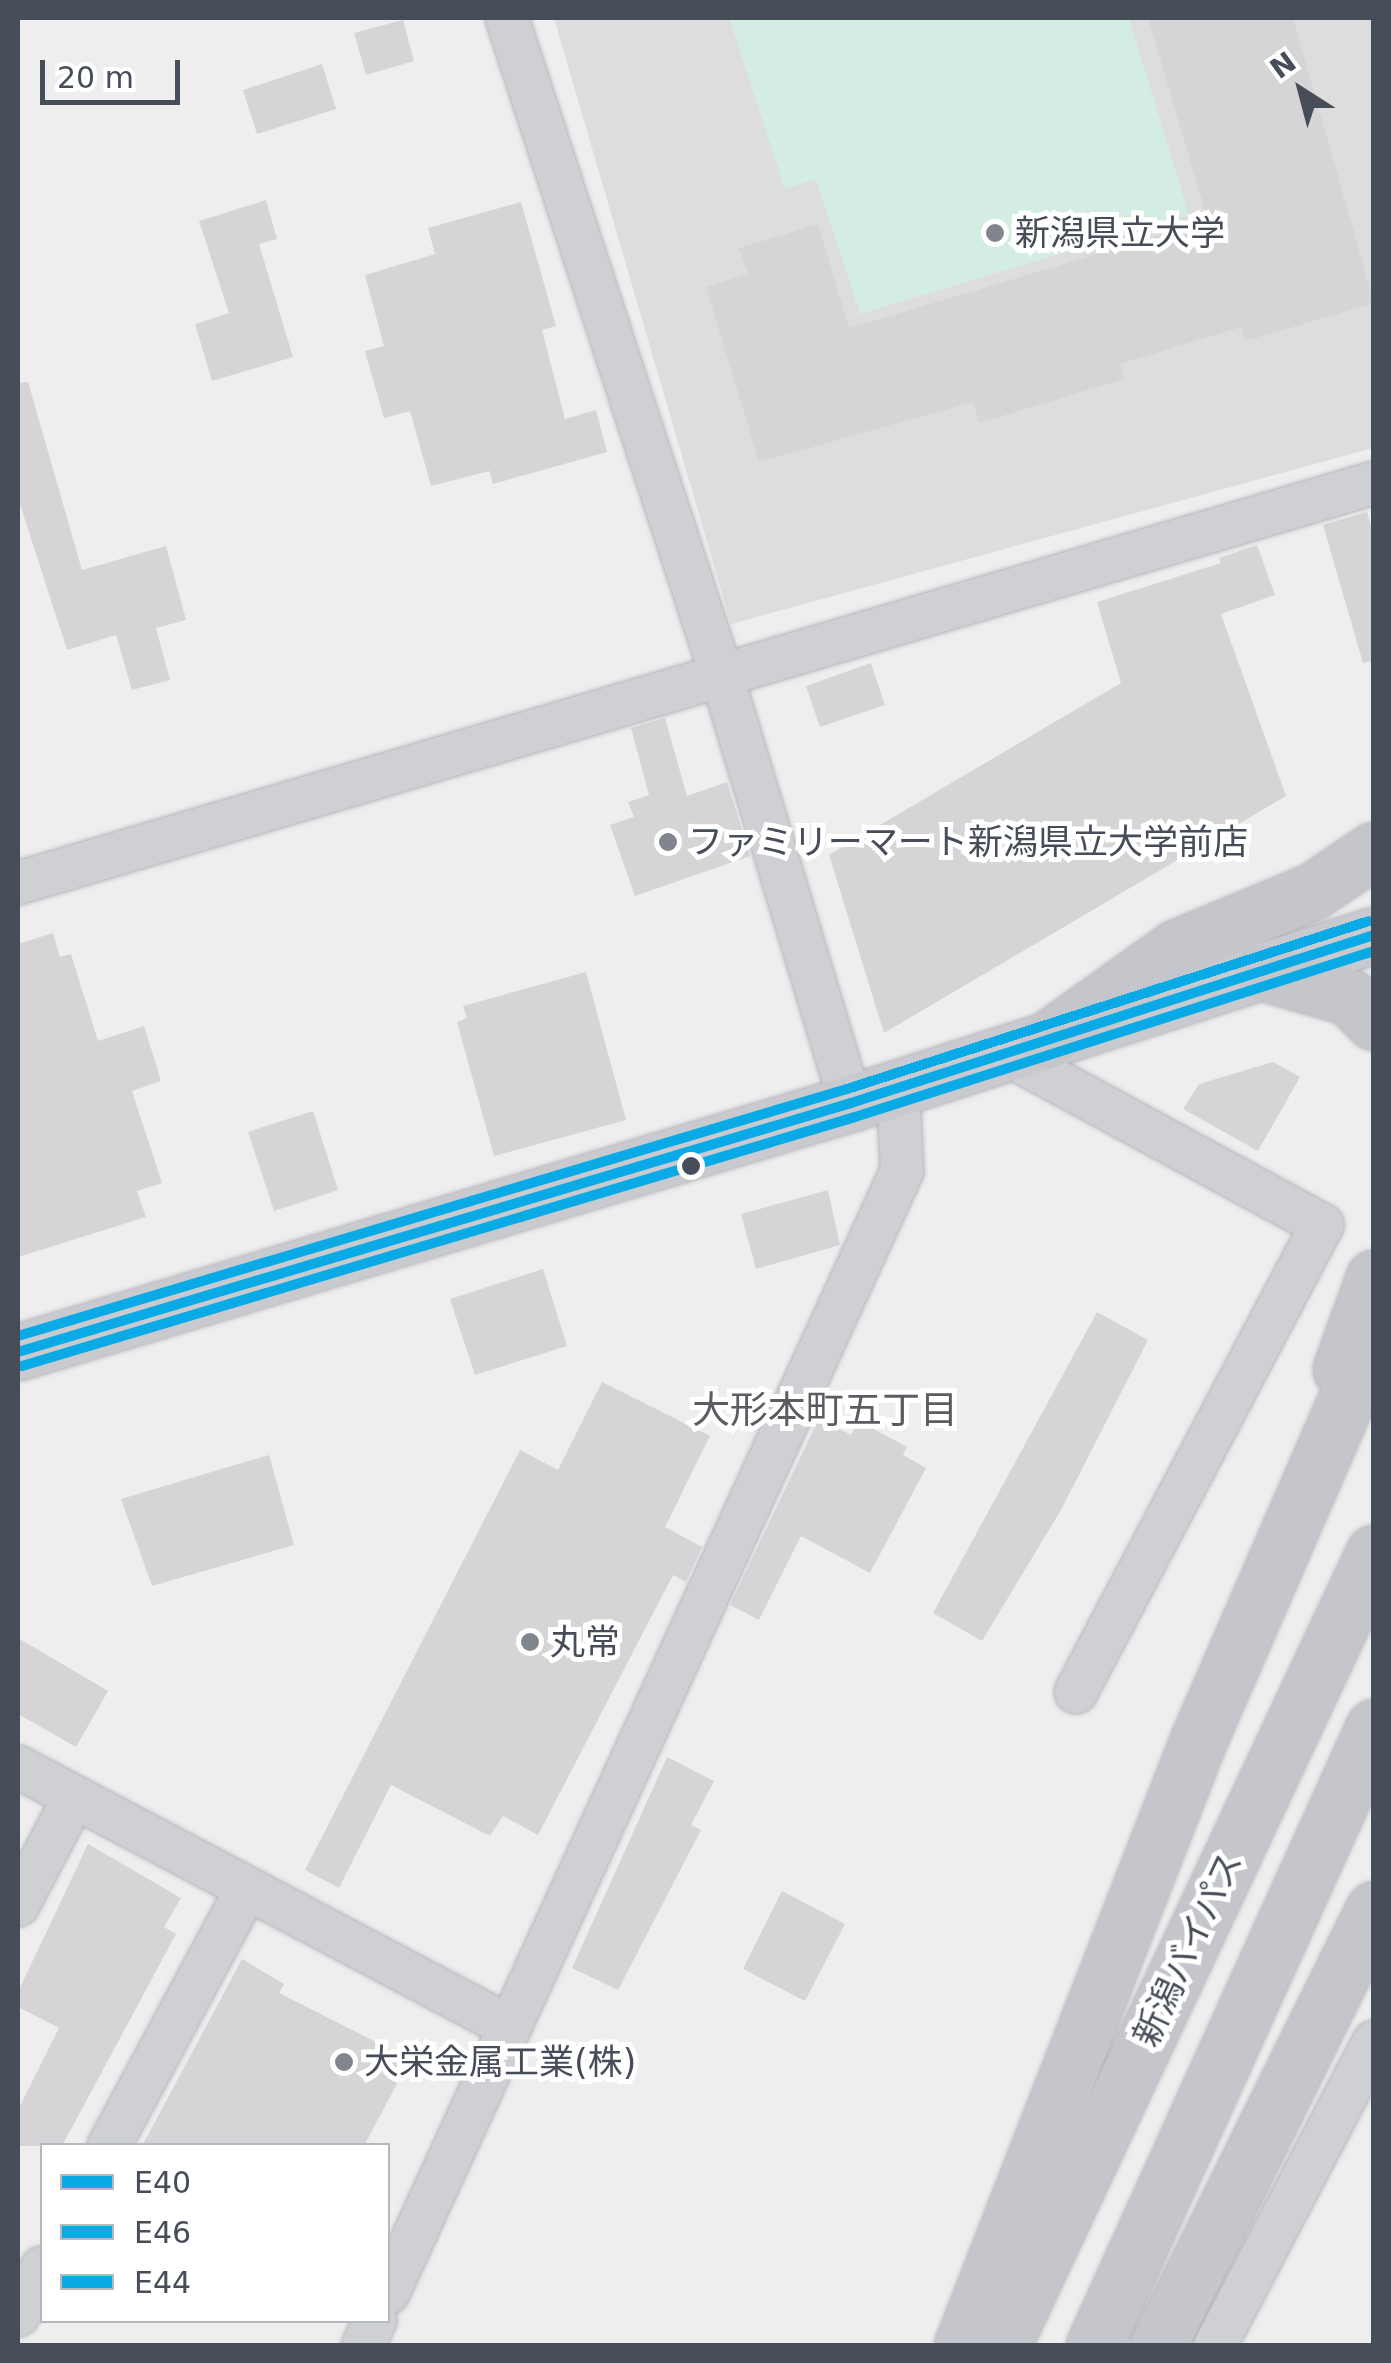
<!DOCTYPE html>
<meta charset="utf-8">
<style>
body{margin:0}
#map{position:relative;width:1391px;height:2363px;overflow:hidden;background:#efeeee;font-family:"DejaVu Sans","Noto Sans JP",sans-serif}
div>[style]{position:absolute}
.education>*{inset:0;background:#ddd}
.green>*{inset:0;background:#d4ede2}
.building>*{inset:0;background:#d5d5d7}
.roads{filter:drop-shadow(0 0 2px #b4b5bc) drop-shadow(0 0 2px #b4b5bc)}
.minor>*{height:42px;margin:-21px;padding:0 21px;transform-origin:21px;border-radius:21px;background:#cfd0d4}
.primary>*{height:55px;margin:-27.5px;padding:0 27.5px;transform-origin:27.5px;border-radius:27.5px;background:#c9cacf}
.trunk>*{height:55px;margin:-27.5px;padding:0 27.5px;transform-origin:27.5px;border-radius:27.5px;background:#c4c6cb}
.bus-1>*{height:10px;margin:-5px;padding:0 5px;transform-origin:5px;border-radius:5px;background:#0aaae6}
.bus-2>*{height:10px;margin:-5px;padding:0 5px;transform-origin:5px;border-radius:5px;background:#0aaae6}
.bus-3>*{height:10px;margin:-5px;padding:0 5px;transform-origin:5px;border-radius:5px;background:#0aaae6}
.dots>*{width:28px;height:28px;translate:-50% -50%;box-sizing:border-box;border:5px solid #fff;border-radius:50%}
span{translate:-50% -50%;white-space:nowrap;text-align:center;line-height:1.15;-webkit-text-stroke:10px #fff;paint-order:stroke}
.poi-label{font-size:35px;color:#464d59}
.left{translate:0 -50%;text-align:left}
.street-label{font-size:35px;color:#464d59}
.neighbourhood-label{font-size:38px;color:#5a5c62}
.frame{position:absolute;inset:0;border:20px solid #464d59;pointer-events:none}
.legend{position:absolute;left:40px;top:2143px;width:350px;height:180px;box-sizing:border-box;background:#fff;border:2px solid #b5b8bd;margin:0;padding:12px 18px;list-style:none;font-size:30px;color:#464d59}
.legend li{display:flex;align-items:center;gap:20px;height:50px}
.legend b{width:50px;border:2px solid #b5b8bd}
.north{position:absolute;left:1251px;top:40px;width:100px;height:100px;-webkit-text-stroke:8px #fff;paint-order:stroke;rotate:324deg;font-size:28px;font-weight:700;line-height:40px;text-align:center;color:#464d59}
.north::after{content:'';display:block;margin:auto;width:35px;height:45px;background:#464d59;clip-path:polygon(50% 0,100% 100%,50% 72%,0 100%)}
.scale{position:absolute;left:40px;top:60px;width:140px;height:45px;box-sizing:border-box;border:5px solid #464d59;border-top:0;padding-left:12px;font-size:30px;line-height:35px;white-space:nowrap;color:#464d59;-webkit-text-stroke:8px #fff;paint-order:stroke}
</style>
<div id="map">
<div class="education">
<i style="clip-path:polygon(554px 18px,1373px 18px,1373px 448px,731px 624px)"></i>
</div>
<div class="green">
<i style="clip-path:polygon(729px 18px,1129px 18px,1189px 215px,860px 314px,816px 179px,785px 189px)"></i>
</div>
<div class="building">
<i style="clip-path:polygon(1148px 18px,1293px 18px,1374px 303px,1245px 341px,1241px 327px,1120px 364px,1124px 379px,979px 423px,973px 402px,759px 462px,706px 287px,748px 274px,739px 248px,818px 224px,849px 328px,1208px 221px)"></i>
<i style="clip-path:polygon(403px 20px,414px 61px,366px 75px,354px 33px)"></i>
<i style="clip-path:polygon(322px 64px,336px 109px,257px 134px,243px 90px)"></i>
<i style="clip-path:polygon(266px 200px,277px 239px,259px 244px,293px 357px,212px 381px,195px 324px,229px 313px,199px 221px)"></i>
<i style="clip-path:polygon(521px 202px,556px 326px,542px 330px,565px 419px,596px 410px,607px 452px,493px 484px,489px 471px,431px 486px,410px 411px,384px 418px,365px 351px,384px 346px,365px 275px,435px 254px,428px 228px)"></i>
<i style="clip-path:polygon(28px 382px,82px 570px,166px 546px,186px 620px,156px 628px,170px 680px,132px 690px,116px 635px,67px 650px,18px 498px,18px 383px)"></i>
<i style="clip-path:polygon(1367px 512px,1374px 536px,1374px 661px,1363px 663px,1323px 525px)"></i>
<i style="clip-path:polygon(1257px 545px,1275px 595px,1221px 614px,1286px 796px,884px 1033px,829px 855px,1121px 683px,1097px 602px,1221px 563px,1219px 558px)"></i>
<i style="clip-path:polygon(871px 663px,885px 705px,820px 727px,806px 686px)"></i>
<i style="clip-path:polygon(665px 718px,687px 796px,727px 782px,750px 856px,635px 896px,610px 825px,634px 817px,628px 802px,649px 795px,631px 728px)"></i>
<i style="clip-path:polygon(53px 933px,60px 957px,71px 954px,98px 1041px,144px 1026px,161px 1081px,132px 1091px,162px 1183px,137px 1191px,146px 1217px,18px 1257px,18px 944px)"></i>
<i style="clip-path:polygon(586px 972px,626px 1120px,494px 1156px,457px 1022px,467px 1018px,463px 1006px)"></i>
<i style="clip-path:polygon(1273px 1062px,1300px 1077px,1258px 1151px,1183px 1109px,1199px 1084px)"></i>
<i style="clip-path:polygon(313px 1111px,338px 1190px,274px 1211px,248px 1132px)"></i>
<i style="clip-path:polygon(828px 1190px,840px 1245px,756px 1269px,741px 1214px)"></i>
<i style="clip-path:polygon(543px 1269px,567px 1346px,475px 1375px,450px 1299px)"></i>
<i style="clip-path:polygon(1097px 1312px,1148px 1340px,1061px 1510px,982px 1641px,933px 1613px)"></i>
<i style="clip-path:polygon(602px 1382px,710px 1436px,665px 1527px,702px 1547px,686px 1582px,673px 1575px,538px 1835px,503px 1816px,490px 1836px,391px 1785px,339px 1888px,305px 1870px,520px 1450px,558px 1470px)"></i>
<i style="clip-path:polygon(819px 1418px,851px 1435px,859px 1421px,907px 1447px,903px 1455px,926px 1468px,870px 1573px,801px 1536px,759px 1620px,730px 1605px)"></i>
<i style="clip-path:polygon(269px 1455px,294px 1545px,152px 1586px,121px 1499px)"></i>
<i style="clip-path:polygon(18px 1638px,108px 1691px,76px 1747px,18px 1714px)"></i>
<i style="clip-path:polygon(667px 1757px,714px 1781px,691px 1825px,701px 1830px,618px 1990px,572px 1968px)"></i>
<i style="clip-path:polygon(88px 1844px,181px 1898px,164px 1927px,176px 1934px,62px 2146px,18px 2146px,18px 2110px,59px 2028px,18px 2007px,18px 1992px)"></i>
<i style="clip-path:polygon(782px 1891px,845px 1924px,805px 2001px,743px 1969px)"></i>
<i style="clip-path:polygon(242px 1959px,284px 1984px,279px 1993px,410px 2059px,364px 2146px,142px 2146px)"></i>
</div>
<div class="roads">
<div class="minor">
<i style="left:507px;top:18px;width:689px;rotate:71.91deg"></i>
<i style="left:721px;top:673px;width:449px;rotate:73.2deg"></i>
<i style="left:18px;top:883px;width:1414px;rotate:-16.44deg"></i>
<i style="left:1005px;top:1053px;width:361px;rotate:28.5deg"></i>
<i style="left:1322px;top:1225px;width:528px;rotate:117.78deg"></i>
<i style="left:18px;top:1767px;width:556px;rotate:27.85deg"></i>
<i style="left:18px;top:1905px;width:121px;rotate:-62.4deg"></i>
<i style="left:109px;top:2146px;width:290px;rotate:-61.8deg"></i>
<i style="left:388px;top:2293px;width:1234px;rotate:-65.39deg"></i>
<i style="left:902px;top:1171px;width:85px;rotate:-92.7deg"></i>
<i style="left:18px;top:2315px;width:53px;rotate:-62.9deg"></i>
<i style="left:363px;top:2346px;width:29px;rotate:-65deg"></i>
<i style="left:1215px;top:2346px;width:343px;rotate:-62.4deg"></i>
</div>
<div class="primary">
<i style="left:18px;top:1352px;width:869px;rotate:-16.64deg"></i>
<i style="left:851px;top:1103px;width:549px;rotate:-17.81deg"></i>
</div>
<div class="trunk">
<i style="left:1262px;top:972px;width:91px;rotate:16deg"></i>
<i style="left:1349px;top:997px;width:35px;rotate:45deg"></i>
<i style="left:1047px;top:1040px;width:158px;rotate:-35.5deg"></i>
<i style="left:1176px;top:948px;width:148px;rotate:-22.6deg"></i>
<i style="left:1313px;top:891px;width:73px;rotate:-33.9deg"></i>
<i style="left:1341px;top:1369px;width:97px;rotate:-70.1deg"></i>
<i style="left:962px;top:2346px;width:649px;rotate:-68.69deg"></i>
<i style="left:1198px;top:1741px;width:442px;rotate:-66.5deg"></i>
<i style="left:1002px;top:2346px;width:876px;rotate:-64.87deg"></i>
<i style="left:1094px;top:2346px;width:679px;rotate:-65.66deg"></i>
<i style="left:1158px;top:2346px;width:487px;rotate:-63.7deg"></i>
</div>
</div>
<div class="bus-1">
<i style="left:18px;top:1352px;width:869px;rotate:-16.64deg"></i>
<i style="left:851px;top:1103px;width:549px;rotate:-17.81deg"></i>
</div>
<div class="bus-2">
<i style="left:22px;top:1366px;width:869px;rotate:-16.64deg"></i>
<i style="left:855px;top:1117px;width:545px;rotate:-17.74deg"></i>
</div>
<div class="bus-3">
<i style="left:18px;top:1336px;width:865px;rotate:-16.59deg"></i>
<i style="left:847px;top:1089px;width:548px;rotate:-17.84deg"></i>
</div>
<div class="dots">
<i style="left:995px;top:233px;background:#81858d"></i>
<i style="left:668px;top:842px;background:#81858d"></i>
<i style="left:691px;top:1166px;background:#464d59"></i>
<i style="left:530px;top:1642px;background:#81858d"></i>
<i style="left:344px;top:2062px;background:#81858d"></i>
</div>
<div class="poi-label">
<span class="left" style="left:1015px;top:233px">新潟県立大学</span>
<span class="left" style="left:688px;top:842px">ファミリーマート新潟県立大学前店</span>
<span class="left" style="left:550px;top:1642px">丸常</span>
<span class="left" style="left:364px;top:2062px">大栄金属工業(株)</span>
</div>
<div class="street-label">
<span style="left:1188px;top:1949px;rotate:-65deg">新潟バイパス</span>
</div>
<div class="neighbourhood-label">
<span style="left:825px;top:1411px">大形本町五丁目</span>
</div>
<div class="frame"></div>
<ul class="legend">
<li><b style="height:12px;background:#0aaae6"></b>E40</li>
<li><b style="height:12px;background:#0aaae6"></b>E46</li>
<li><b style="height:12px;background:#0aaae6"></b>E44</li>
</ul>
<div class="north">N</div>
<div class="scale">20 m</div>
</div>
